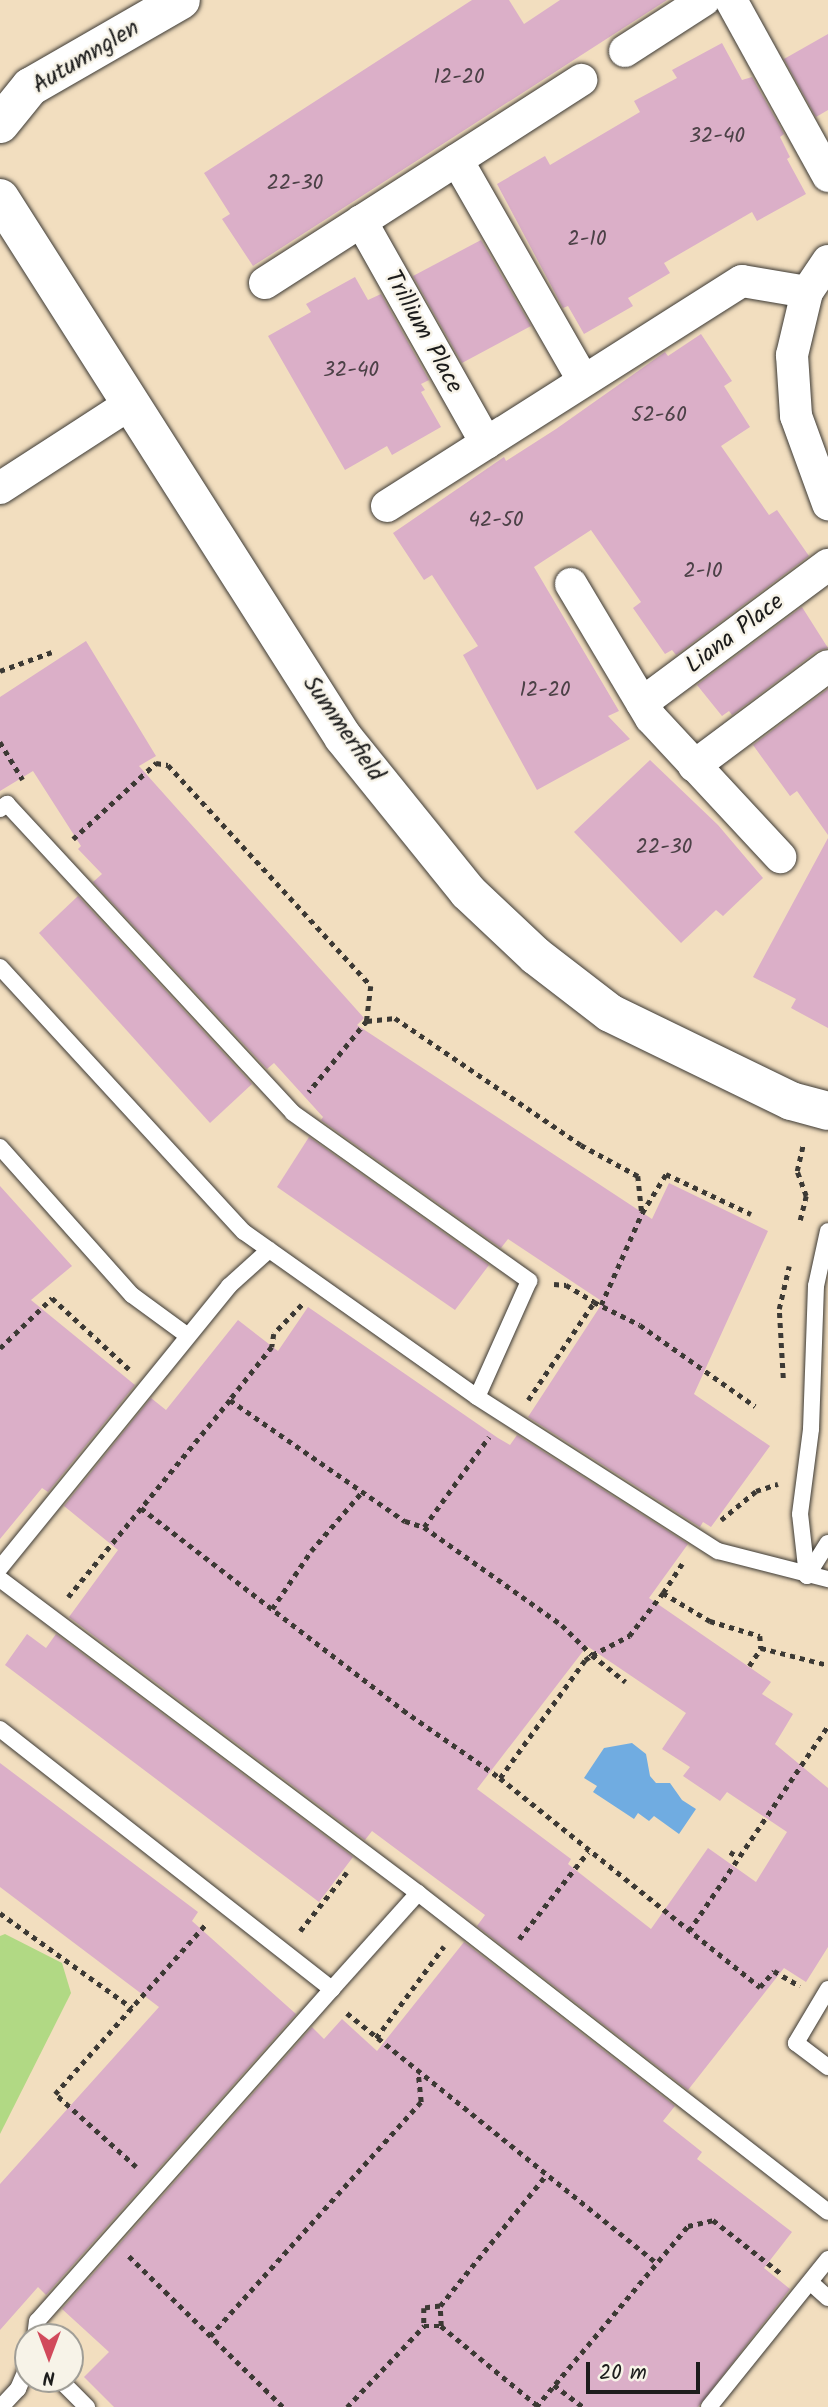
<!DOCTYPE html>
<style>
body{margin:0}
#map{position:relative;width:828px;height:2407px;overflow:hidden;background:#f2debf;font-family:Kalam,sans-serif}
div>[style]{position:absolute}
.green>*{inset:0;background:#b1d984}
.water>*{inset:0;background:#70ace1}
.building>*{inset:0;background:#dbafc8}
.path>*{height:4.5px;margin-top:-2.25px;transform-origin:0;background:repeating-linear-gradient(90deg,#3c3934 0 5px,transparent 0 10px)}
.roads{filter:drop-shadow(0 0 2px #3c3934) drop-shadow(0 0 2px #3c3934)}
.lane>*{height:16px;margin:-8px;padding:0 8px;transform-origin:8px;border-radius:8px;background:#fff}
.street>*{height:32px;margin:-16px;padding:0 16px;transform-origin:16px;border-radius:16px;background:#fff}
.secondary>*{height:38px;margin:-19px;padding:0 19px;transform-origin:19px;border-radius:19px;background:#fff}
span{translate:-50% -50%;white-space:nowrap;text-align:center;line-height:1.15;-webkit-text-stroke:5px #f7f3e8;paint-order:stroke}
.number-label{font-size:21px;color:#4c4147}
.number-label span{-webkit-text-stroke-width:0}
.street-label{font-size:24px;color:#1c1c1c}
.north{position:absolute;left:14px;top:2323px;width:70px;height:70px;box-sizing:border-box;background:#f7f3e8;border:2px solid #9f9d96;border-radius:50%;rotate:180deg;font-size:19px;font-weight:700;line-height:28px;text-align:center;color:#1c1c1c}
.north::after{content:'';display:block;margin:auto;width:24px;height:32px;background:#d1495b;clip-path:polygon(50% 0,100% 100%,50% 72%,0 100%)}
.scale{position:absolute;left:586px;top:2362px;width:114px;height:32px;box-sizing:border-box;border:4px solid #1c1c1c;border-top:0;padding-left:9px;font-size:21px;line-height:24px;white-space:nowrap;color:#1c1c1c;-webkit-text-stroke:5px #f7f3e8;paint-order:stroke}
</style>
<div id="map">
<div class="green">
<i style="clip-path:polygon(5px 1934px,62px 1963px,71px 1993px,0 2134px,0 1936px)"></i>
</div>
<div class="water">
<i style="clip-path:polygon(632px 1743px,646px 1754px,650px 1776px,656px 1783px,670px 1783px,682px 1800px,696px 1809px,679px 1834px,654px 1816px,649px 1821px,638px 1813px,634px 1819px,593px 1792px,597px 1786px,584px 1778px,604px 1748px)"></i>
</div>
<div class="building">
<i style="clip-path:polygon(472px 0,509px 0,524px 24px,560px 0,667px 0,253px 266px,222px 219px,230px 214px,204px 173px)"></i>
<i style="clip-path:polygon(828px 34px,828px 110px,816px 117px,784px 59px)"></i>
<i style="clip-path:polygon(722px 43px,742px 80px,752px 77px,784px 134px,780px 137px,790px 157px,787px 159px,806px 194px,757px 221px,752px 212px,664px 263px,670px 273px,628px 298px,633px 306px,584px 334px,568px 306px,563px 308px,497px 184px,545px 156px,550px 165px,640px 112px,634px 101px,677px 78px,672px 70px)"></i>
<i style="clip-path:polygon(481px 240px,531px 326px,462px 363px,413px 276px)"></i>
<i style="clip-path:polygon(355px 277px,368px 300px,381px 294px,429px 380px,421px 384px,425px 390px,421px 392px,441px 427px,392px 455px,387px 446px,345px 470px,268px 336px,311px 312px,306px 304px)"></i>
<i style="clip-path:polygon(701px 334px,732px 381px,724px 386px,750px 427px,721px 446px,769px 515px,777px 510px,809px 556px,676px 655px,672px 650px,665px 654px,633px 608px,641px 602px,591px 530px,534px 567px,619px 711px,608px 716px,630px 739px,537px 790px,463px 655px,478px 646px,432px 575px,424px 580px,393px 533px,504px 457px,506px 461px,556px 429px,665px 352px,668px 356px)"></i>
<i style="clip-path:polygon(802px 607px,828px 648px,817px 651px,732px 715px,729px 711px,722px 716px,697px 685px)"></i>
<i style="clip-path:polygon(86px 641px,156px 756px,139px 766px,364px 1018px,357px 1025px,652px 1219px,669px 1183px,768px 1231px,694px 1394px,770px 1446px,711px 1527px,703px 1522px,700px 1527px,528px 1417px,603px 1302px,508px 1239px,501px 1248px,321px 1120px,323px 1117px,274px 1063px,267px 1069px,93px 882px,102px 874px,78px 849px,81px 846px,33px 771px,0 791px,0 697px)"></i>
<i style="clip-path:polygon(828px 689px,828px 835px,797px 791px,790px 796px,753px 745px)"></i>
<i style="clip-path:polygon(650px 760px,718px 825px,763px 878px,723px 916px,716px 910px,681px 943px,574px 832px)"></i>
<i style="clip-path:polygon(828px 838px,828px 1028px,791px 1008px,796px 999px,753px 977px)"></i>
<i style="clip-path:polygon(78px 896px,252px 1084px,210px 1123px,39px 933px)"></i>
<i style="clip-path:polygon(309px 1137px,489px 1265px,455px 1310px,277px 1187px)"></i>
<i style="clip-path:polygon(0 1186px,72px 1266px,31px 1300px,135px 1385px,48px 1492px,42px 1488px,0 1539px)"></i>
<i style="clip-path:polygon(evenodd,308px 1307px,498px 1438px,510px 1445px,517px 1435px,688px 1544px,649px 1598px,771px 1682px,762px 1694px,793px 1714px,775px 1744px,828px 1788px,828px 1947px,806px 1982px,784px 1968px,688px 2090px,477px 1926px,485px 1915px,372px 1831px,365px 1840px,69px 1617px,118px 1550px,64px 1506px,151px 1398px,166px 1410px,238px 1320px,278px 1351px,308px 1307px,587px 1646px,686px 1713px,662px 1749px,690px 1767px,683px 1776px,720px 1801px,727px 1792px,787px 1832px,756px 1882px,708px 1848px,651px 1929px,568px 1864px,571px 1859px,477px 1789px,587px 1646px)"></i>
<i style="clip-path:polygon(27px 1634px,46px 1648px,56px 1634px,353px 1857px,319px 1902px,5px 1665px)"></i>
<i style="clip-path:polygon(0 1763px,198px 1912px,192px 1921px,296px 2014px,46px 2295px,38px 2287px,0 2330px,0 2184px,159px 2007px,0 1887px)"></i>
<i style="clip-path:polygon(464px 1942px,675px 2106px,663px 2121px,702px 2152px,697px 2159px,792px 2232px,764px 2268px,790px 2289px,698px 2407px,114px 2407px,84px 2377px,109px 2352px,62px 2309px,312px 2027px,324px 2039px,342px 2019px,377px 2051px)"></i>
</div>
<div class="path">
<i style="left:0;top:671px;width:55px;rotate:-20.1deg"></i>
<i style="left:0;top:742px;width:44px;rotate:58.8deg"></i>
<i style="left:73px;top:839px;width:113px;rotate:-42.5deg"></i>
<i style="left:156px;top:763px;width:12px;rotate:9deg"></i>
<i style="left:168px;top:765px;width:300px;rotate:47.4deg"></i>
<i style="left:371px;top:986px;width:35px;rotate:97deg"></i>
<i style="left:367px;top:1021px;width:92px;rotate:129.2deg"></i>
<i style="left:367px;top:1021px;width:28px;rotate:-6deg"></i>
<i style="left:395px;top:1018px;width:225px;rotate:34.3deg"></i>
<i style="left:581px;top:1145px;width:65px;rotate:28.5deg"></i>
<i style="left:638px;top:1176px;width:37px;rotate:84deg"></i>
<i style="left:800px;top:1220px;width:25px;rotate:-76deg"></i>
<i style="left:806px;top:1196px;width:27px;rotate:-110deg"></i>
<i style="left:797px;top:1171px;width:27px;rotate:-77deg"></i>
<i style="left:554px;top:1284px;width:12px;rotate:5deg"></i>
<i style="left:566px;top:1285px;width:33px;rotate:31deg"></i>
<i style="left:302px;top:1305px;width:40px;rotate:134deg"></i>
<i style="left:274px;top:1334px;width:13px;rotate:99deg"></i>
<i style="left:272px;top:1347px;width:68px;rotate:128.4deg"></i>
<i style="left:230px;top:1400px;width:213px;rotate:34.7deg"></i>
<i style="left:405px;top:1521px;width:20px;rotate:18deg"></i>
<i style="left:424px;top:1527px;width:169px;rotate:35.4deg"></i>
<i style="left:562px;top:1625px;width:42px;rotate:45deg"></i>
<i style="left:592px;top:1655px;width:42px;rotate:-27.2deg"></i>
<i style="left:629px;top:1636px;width:55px;rotate:-51.7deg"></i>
<i style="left:663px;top:1593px;width:55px;rotate:30.8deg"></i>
<i style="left:710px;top:1621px;width:52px;rotate:16.7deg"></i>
<i style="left:760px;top:1636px;width:12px;rotate:85deg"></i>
<i style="left:761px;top:1648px;width:69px;rotate:14.2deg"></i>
<i style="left:601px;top:1305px;width:101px;rotate:-66deg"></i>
<i style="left:642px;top:1213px;width:46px;rotate:-58.4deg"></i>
<i style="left:666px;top:1174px;width:94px;rotate:25.2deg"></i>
<i style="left:0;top:1348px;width:72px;rotate:-43.9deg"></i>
<i style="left:52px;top:1298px;width:105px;rotate:42.7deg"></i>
<i style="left:783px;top:1378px;width:69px;rotate:-93.3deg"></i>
<i style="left:779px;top:1309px;width:44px;rotate:-76.9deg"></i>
<i style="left:528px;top:1400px;width:118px;rotate:-56deg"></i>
<i style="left:594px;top:1302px;width:51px;rotate:26.6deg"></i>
<i style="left:640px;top:1325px;width:141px;rotate:35.2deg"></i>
<i style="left:141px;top:1508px;width:331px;rotate:37.6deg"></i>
<i style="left:403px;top:1710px;width:118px;rotate:35deg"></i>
<i style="left:500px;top:1778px;width:145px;rotate:-54.2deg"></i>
<i style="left:585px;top:1660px;width:9px;rotate:-36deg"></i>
<i style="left:592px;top:1655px;width:43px;rotate:38.5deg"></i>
<i style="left:721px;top:1520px;width:45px;rotate:-39.6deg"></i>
<i style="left:756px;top:1491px;width:23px;rotate:-18deg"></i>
<i style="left:424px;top:1527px;width:111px;rotate:-54.2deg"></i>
<i style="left:663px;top:1593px;width:35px;rotate:-57deg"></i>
<i style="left:68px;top:1597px;width:255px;rotate:-50.6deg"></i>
<i style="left:272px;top:1609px;width:70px;rotate:-56.1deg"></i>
<i style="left:311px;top:1551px;width:78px;rotate:-49.2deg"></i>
<i style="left:749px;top:1666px;width:22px;rotate:-56deg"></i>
<i style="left:500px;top:1778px;width:334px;rotate:38.8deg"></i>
<i style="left:760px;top:1987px;width:21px;rotate:-49deg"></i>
<i style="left:774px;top:1971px;width:30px;rotate:30deg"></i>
<i style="left:730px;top:1852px;width:9px;rotate:32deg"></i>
<i style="left:0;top:1913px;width:163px;rotate:35.7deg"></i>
<i style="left:300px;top:1931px;width:75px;rotate:-51.5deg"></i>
<i style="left:689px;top:1931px;width:248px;rotate:-55.9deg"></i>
<i style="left:519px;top:1939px;width:111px;rotate:-51.6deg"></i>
<i style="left:347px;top:2013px;width:398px;rotate:38.9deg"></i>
<i style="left:376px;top:2038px;width:114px;rotate:-53.5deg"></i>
<i style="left:136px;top:2167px;width:109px;rotate:-138deg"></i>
<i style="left:55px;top:2094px;width:229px;rotate:-48.4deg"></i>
<i style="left:129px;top:2256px;width:216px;rotate:44.4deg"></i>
<i style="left:440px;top:2306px;width:169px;rotate:-51deg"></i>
<i style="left:441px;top:2326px;width:20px;rotate:-93deg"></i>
<i style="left:440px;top:2306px;width:16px;rotate:173deg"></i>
<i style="left:424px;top:2308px;width:18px;rotate:90deg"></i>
<i style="left:424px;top:2326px;width:17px"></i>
<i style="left:441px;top:2326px;width:124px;rotate:39.5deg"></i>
<i style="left:210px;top:2336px;width:315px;rotate:-48deg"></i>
<i style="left:421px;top:2102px;width:27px;rotate:-96deg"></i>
<i style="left:554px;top:2385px;width:36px;rotate:37deg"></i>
<i style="left:347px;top:2407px;width:112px;rotate:-46.5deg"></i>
<i style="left:536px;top:2407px;width:236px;rotate:-50deg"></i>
<i style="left:688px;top:2226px;width:26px;rotate:-13deg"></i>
<i style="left:713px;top:2220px;width:89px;rotate:38.2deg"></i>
</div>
<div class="roads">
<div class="lane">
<i style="left:0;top:809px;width:9px;rotate:-36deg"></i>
<i style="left:7px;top:804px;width:421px;rotate:47.2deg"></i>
<i style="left:293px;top:1113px;width:290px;rotate:35.4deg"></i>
<i style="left:529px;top:1281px;width:127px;rotate:114.1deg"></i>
<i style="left:0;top:967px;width:360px;rotate:47.4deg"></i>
<i style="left:244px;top:1232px;width:286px;rotate:35.3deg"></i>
<i style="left:477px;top:1397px;width:286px;rotate:32.6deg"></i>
<i style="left:718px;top:1551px;width:114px;rotate:14.3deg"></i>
<i style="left:0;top:1147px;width:198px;rotate:48.3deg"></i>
<i style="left:132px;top:1295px;width:69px;rotate:36.2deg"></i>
<i style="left:0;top:1568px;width:363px;rotate:-50.9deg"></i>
<i style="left:229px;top:1286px;width:54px;rotate:-42deg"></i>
<i style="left:807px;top:1576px;width:62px;rotate:-96.4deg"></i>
<i style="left:800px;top:1514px;width:86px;rotate:-82.6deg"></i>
<i style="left:811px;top:1429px;width:143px;rotate:-88deg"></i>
<i style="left:816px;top:1286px;width:56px;rotate:-77.7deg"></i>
<i style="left:807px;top:1576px;width:39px;rotate:-58deg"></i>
<i style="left:0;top:1579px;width:523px;rotate:36.91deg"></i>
<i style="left:0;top:1729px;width:422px;rotate:38.1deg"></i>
<i style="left:332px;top:1989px;width:444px;rotate:131.6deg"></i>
<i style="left:37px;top:2321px;width:16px;rotate:97deg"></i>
<i style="left:332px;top:1989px;width:129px;rotate:-48.1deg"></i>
<i style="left:418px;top:1893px;width:519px;rotate:37.88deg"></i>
<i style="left:828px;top:1989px;width:63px;rotate:120.7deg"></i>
<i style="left:796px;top:2043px;width:40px;rotate:37deg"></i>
<i style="left:810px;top:2282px;width:24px;rotate:42deg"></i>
<i style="left:59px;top:2379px;width:40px;rotate:45deg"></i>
<i style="left:1px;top:2407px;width:25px;rotate:-47deg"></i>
<i style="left:18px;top:2389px;width:25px;rotate:-67deg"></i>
<i style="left:709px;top:2407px;width:190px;rotate:-51.2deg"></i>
</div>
<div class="street">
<i style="left:731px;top:0;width:201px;rotate:61.1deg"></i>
<i style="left:625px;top:51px;width:94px;rotate:-32.8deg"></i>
<i style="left:457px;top:160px;width:254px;rotate:60.2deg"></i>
<i style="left:361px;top:221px;width:255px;rotate:60.6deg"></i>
<i style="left:828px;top:261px;width:37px;rotate:124deg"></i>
<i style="left:807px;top:292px;width:65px;rotate:103.4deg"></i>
<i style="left:792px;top:355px;width:61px;rotate:86.2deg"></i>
<i style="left:796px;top:416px;width:94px;rotate:70deg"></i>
<i style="left:265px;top:283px;width:376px;rotate:-32.7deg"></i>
<i style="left:0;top:488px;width:155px;rotate:-32.9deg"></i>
<i style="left:387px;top:506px;width:420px;rotate:-32.4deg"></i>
<i style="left:742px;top:281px;width:66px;rotate:9.6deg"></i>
<i style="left:571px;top:584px;width:156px;rotate:59.2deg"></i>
<i style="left:651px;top:718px;width:190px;rotate:47.1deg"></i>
<i style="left:642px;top:703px;width:232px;rotate:-36.6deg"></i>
<i style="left:694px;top:766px;width:167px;rotate:-36.7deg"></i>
</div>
<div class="secondary">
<i style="left:0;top:124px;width:48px;rotate:-51deg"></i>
<i style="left:30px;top:87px;width:174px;rotate:-29.9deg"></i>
<i style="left:0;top:198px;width:639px;rotate:57.53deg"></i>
<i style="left:343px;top:737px;width:199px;rotate:51.1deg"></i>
<i style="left:468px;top:892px;width:93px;rotate:43.3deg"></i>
<i style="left:536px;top:956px;width:93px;rotate:37.6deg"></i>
<i style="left:610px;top:1013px;width:201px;rotate:25.9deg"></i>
<i style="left:791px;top:1101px;width:38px;rotate:15deg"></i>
</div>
</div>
<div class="number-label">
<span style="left:459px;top:78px">12-20</span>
<span style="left:717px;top:137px">32-40</span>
<span style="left:295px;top:184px">22-30</span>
<span style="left:587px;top:240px">2-10</span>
<span style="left:351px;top:371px">32-40</span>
<span style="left:659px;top:416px">52-60</span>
<span style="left:496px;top:521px">42-50</span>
<span style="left:703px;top:572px">2-10</span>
<span style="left:545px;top:691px">12-20</span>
<span style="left:664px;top:848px">22-30</span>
</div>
<div class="street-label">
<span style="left:86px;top:57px;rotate:-31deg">Autumnglen</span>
<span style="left:423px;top:332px;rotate:61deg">Trillium Place</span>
<span style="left:735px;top:634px;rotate:-37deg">Liana Place</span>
<span style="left:343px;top:729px;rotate:55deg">Summerfield</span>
</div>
<div class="north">N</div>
<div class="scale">20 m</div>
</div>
